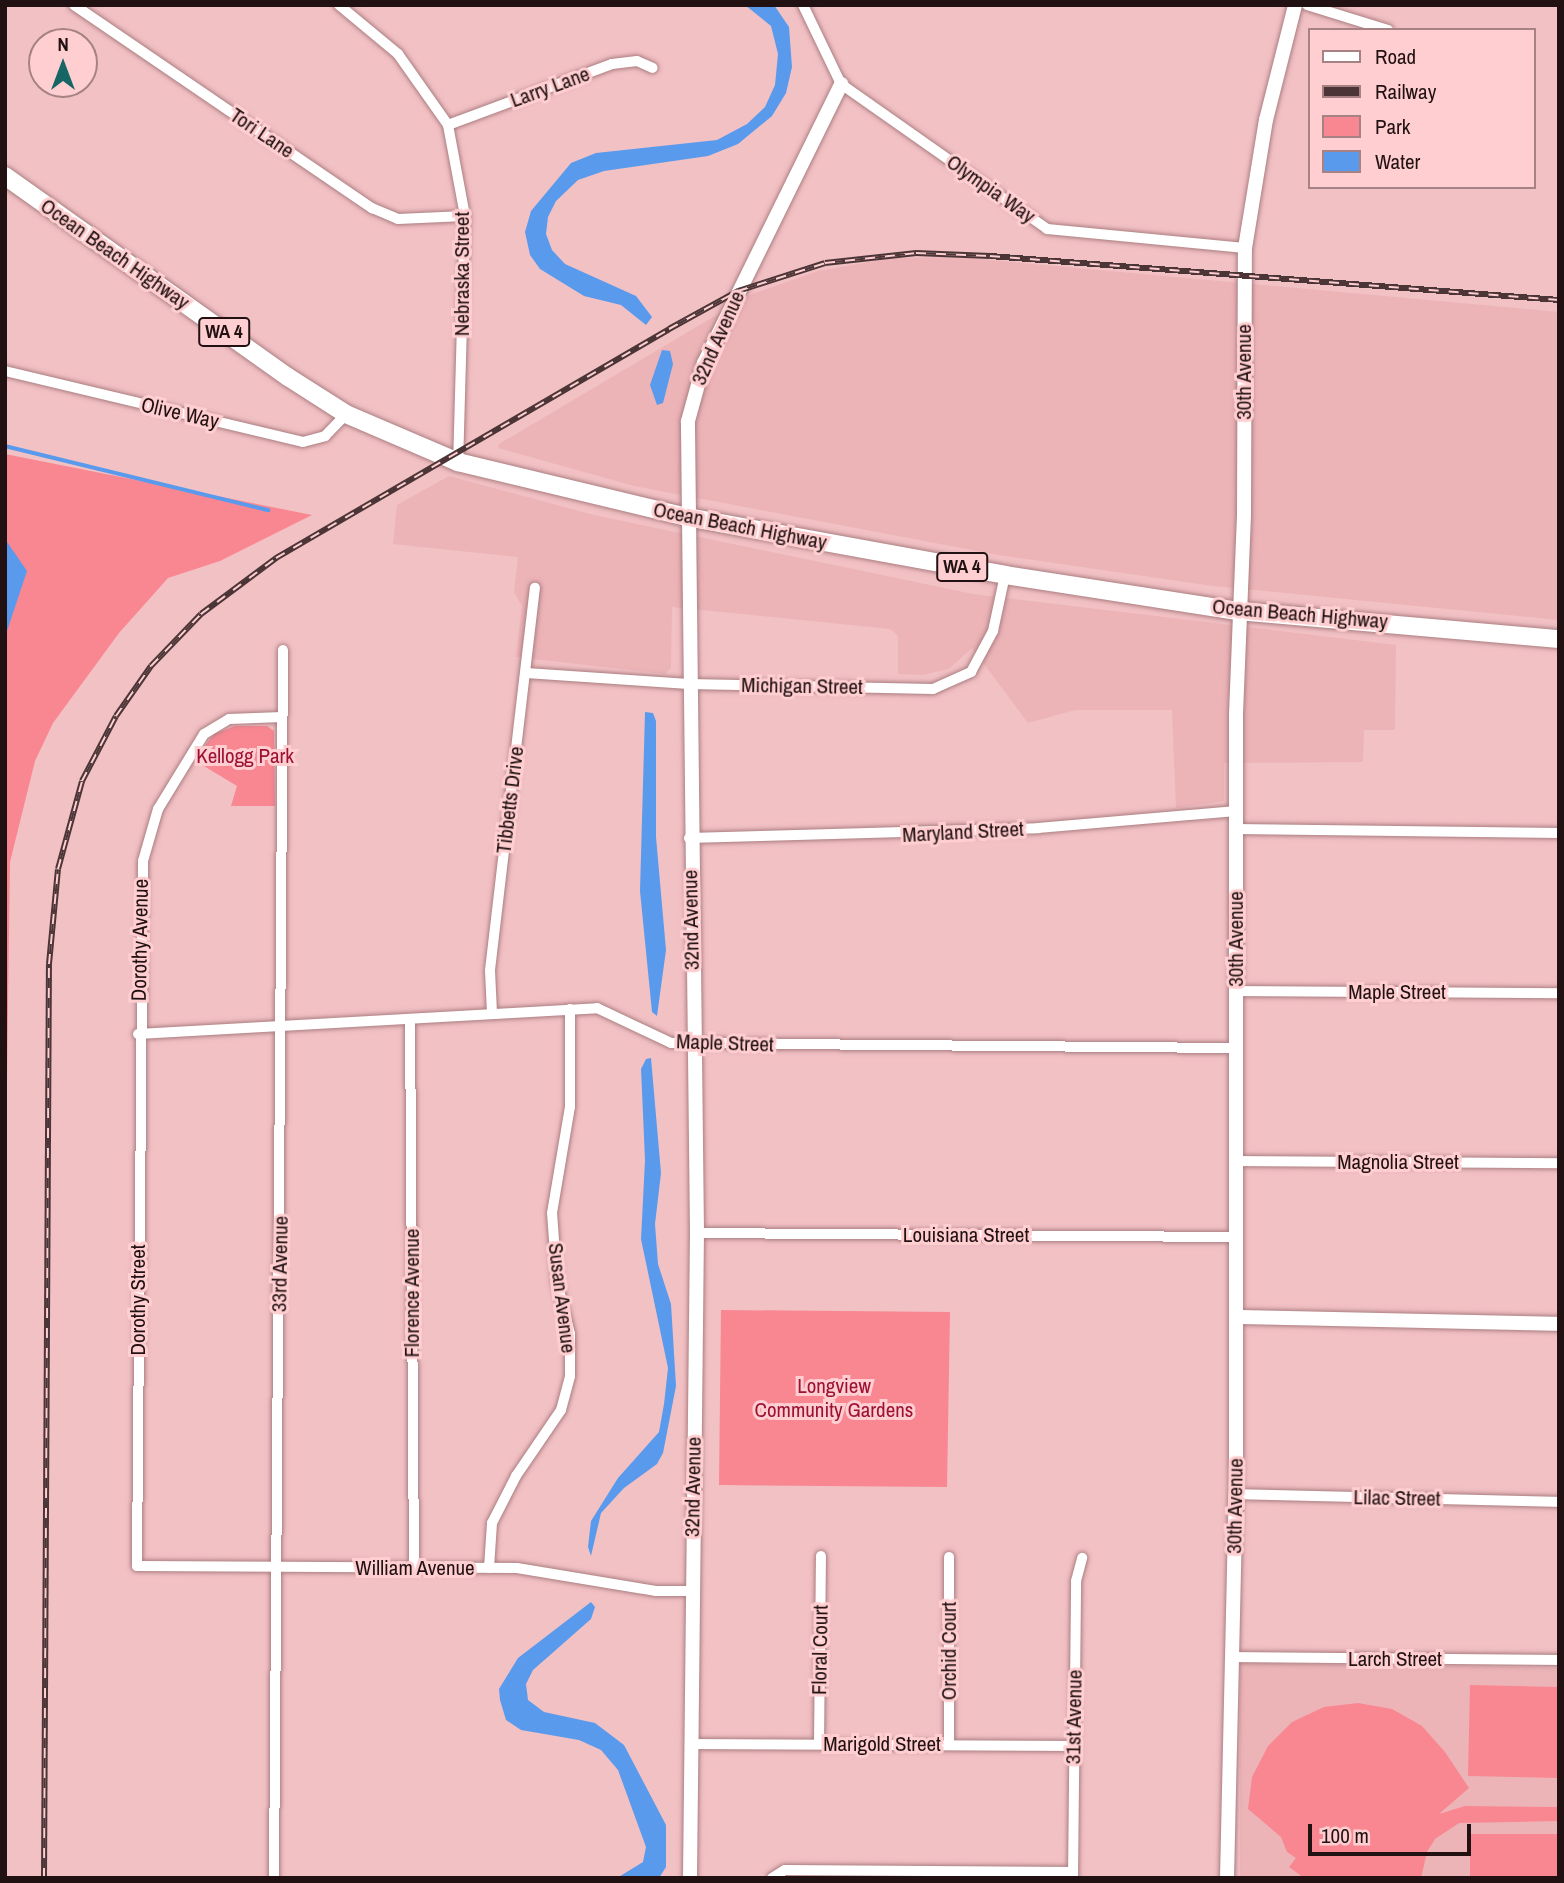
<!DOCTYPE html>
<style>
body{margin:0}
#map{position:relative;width:1564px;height:1883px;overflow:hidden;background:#f2c1c4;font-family:"Archivo Narrow",sans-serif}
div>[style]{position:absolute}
.built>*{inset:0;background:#ecb4b7}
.green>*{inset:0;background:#f88791}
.water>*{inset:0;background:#599aed}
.stream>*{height:3.5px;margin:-1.75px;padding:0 1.75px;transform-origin:1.75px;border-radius:1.75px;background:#599aed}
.roads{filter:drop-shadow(0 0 2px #ab7e81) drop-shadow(0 0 2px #ab7e81)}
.minor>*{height:10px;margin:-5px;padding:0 5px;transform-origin:5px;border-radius:5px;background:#fff}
.tertiary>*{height:14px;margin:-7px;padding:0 7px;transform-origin:7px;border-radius:7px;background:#fff}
.primary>*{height:18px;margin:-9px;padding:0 9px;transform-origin:9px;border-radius:9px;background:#fff}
.rail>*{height:6px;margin-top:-3px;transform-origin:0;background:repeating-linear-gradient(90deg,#ffced0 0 10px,#4c3537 0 20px);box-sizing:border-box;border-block:2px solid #4c3537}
span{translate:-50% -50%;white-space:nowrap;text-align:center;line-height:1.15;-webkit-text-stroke:6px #ffced0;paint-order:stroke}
.shield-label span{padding:2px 5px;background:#ffced0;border:2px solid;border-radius:5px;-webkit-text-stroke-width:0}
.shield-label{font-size:19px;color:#211112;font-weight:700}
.street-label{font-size:21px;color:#211112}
.park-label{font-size:21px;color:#9d1134}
.frame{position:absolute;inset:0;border:7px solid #211112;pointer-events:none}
.legend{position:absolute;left:1308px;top:28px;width:228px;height:161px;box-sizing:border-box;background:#ffced0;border:2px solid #a68284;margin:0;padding:9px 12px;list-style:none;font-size:21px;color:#211112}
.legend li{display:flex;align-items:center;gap:14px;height:35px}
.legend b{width:35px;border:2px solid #a68284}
.north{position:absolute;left:28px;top:28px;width:70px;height:70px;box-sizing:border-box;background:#ffced0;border:2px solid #a68284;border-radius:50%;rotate:0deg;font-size:19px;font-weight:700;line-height:28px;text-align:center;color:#211112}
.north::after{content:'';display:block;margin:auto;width:24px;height:32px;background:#176666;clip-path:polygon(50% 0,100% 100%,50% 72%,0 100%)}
.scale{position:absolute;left:1308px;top:1824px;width:163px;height:32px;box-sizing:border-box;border:4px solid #211112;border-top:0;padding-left:9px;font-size:21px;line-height:24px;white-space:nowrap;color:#211112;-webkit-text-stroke:5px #ffced0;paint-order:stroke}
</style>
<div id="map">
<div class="built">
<i style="clip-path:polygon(957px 257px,1559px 312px,1559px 620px,1213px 586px,998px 555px,634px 486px,498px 448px,499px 444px,752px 294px,818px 271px,892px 258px)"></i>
<i style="clip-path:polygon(449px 476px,594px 515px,973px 594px,1396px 645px,1395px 730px,1364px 730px,1363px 762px,1224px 763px,1224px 801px,1176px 808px,1172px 710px,1075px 710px,1028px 723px,972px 648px,949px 669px,923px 675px,898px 674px,898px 636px,890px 629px,672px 607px,671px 668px,665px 674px,516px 657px,522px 606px,514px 592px,518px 557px,393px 544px,397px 505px)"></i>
<i style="clip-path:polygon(1240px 1663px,1559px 1668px,1559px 1878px,1240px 1878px)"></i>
</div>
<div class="green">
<i style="clip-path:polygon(5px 454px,312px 515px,220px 561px,168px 578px,119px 633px,53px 723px,35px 761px,10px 862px,5px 1224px)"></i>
<i style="clip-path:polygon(235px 726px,267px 726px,274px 731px,275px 806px,231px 806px,237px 786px,194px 760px,214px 734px)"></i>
<i style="clip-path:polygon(721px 1310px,950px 1312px,947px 1487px,719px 1485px)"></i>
<i style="clip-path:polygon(1470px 1685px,1559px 1687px,1559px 1778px,1468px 1776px)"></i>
<i style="clip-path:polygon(1358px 1703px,1392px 1709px,1422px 1726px,1445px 1752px,1469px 1788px,1439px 1814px,1465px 1806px,1559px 1807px,1559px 1821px,1459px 1823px,1435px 1839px,1427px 1852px,1421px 1878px,1304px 1878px,1289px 1867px,1296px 1858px,1287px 1852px,1281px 1837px,1248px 1809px,1252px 1777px,1268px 1746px,1292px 1722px,1324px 1707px)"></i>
<i style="clip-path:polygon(1470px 1834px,1559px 1834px,1559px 1878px,1470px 1878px)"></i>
</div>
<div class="water">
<i style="clip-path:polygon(745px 5px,774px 5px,789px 27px,792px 67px,786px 93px,772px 116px,738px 144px,708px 156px,604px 171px,578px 180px,556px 201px,548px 217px,546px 234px,552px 250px,565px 264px,636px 296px,652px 317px,646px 325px,621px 305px,584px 296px,540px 269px,530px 255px,525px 232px,531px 211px,571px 163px,596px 153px,717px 140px,747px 124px,765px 107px,775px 85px,778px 54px,771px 26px)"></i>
<i style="clip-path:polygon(662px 350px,670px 351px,673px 364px,663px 403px,657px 405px,650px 385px)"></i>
<i style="clip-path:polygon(5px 539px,27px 571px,5px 637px)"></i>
<i style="clip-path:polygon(645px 712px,653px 713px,656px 721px,656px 837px,666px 950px,657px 1016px,652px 1012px,640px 891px)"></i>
<i style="clip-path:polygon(651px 1058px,661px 1173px,655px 1224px,658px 1264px,671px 1304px,676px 1386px,663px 1453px,657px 1464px,624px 1488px,601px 1513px,591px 1556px,588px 1547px,591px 1521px,618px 1478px,659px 1432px,664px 1404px,668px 1368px,641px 1239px,645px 1160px,641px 1069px,646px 1059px)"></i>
<i style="clip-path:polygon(591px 1602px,595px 1607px,591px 1619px,533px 1670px,526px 1684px,528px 1700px,544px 1712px,595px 1723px,624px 1745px,666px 1825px,666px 1867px,659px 1878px,617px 1878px,643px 1862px,646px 1847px,618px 1770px,601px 1750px,579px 1740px,521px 1730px,506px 1720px,500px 1700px,499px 1689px,518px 1658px)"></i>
</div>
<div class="stream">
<i style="left:5px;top:446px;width:271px;rotate:13.7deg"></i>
</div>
<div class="roads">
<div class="minor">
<i style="left:74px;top:5px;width:361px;rotate:34.3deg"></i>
<i style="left:372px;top:208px;width:28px;rotate:23deg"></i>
<i style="left:398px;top:219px;width:67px;rotate:-2.6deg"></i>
<i style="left:339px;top:5px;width:77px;rotate:39.7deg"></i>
<i style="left:398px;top:54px;width:87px;rotate:54.8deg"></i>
<i style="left:448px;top:125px;width:93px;rotate:79.4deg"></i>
<i style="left:465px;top:216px;width:246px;rotate:91.6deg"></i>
<i style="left:803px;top:5px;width:88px;rotate:64.3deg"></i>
<i style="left:841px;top:84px;width:252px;rotate:35.1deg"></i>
<i style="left:1047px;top:229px;width:199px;rotate:5.5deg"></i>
<i style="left:1307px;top:5px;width:85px;rotate:17.2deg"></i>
<i style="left:448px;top:125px;width:175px;rotate:-20.4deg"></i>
<i style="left:612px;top:64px;width:25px;rotate:-7deg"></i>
<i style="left:637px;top:61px;width:17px;rotate:24deg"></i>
<i style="left:5px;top:371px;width:306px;rotate:13.4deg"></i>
<i style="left:303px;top:442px;width:23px;rotate:-15deg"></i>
<i style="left:325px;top:436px;width:30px;rotate:-46deg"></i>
<i style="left:526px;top:673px;width:163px;rotate:3.9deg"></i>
<i style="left:689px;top:684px;width:244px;rotate:1.2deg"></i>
<i style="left:933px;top:689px;width:42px;rotate:-24.1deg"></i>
<i style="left:971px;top:672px;width:47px;rotate:-61.8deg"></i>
<i style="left:993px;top:631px;width:57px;rotate:-77.9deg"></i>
<i style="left:282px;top:717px;width:53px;rotate:177.8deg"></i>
<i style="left:229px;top:719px;width:29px;rotate:149deg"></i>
<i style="left:204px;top:734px;width:88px;rotate:121.5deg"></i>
<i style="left:158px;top:809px;width:54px;rotate:106.1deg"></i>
<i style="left:143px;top:861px;width:705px;rotate:90.49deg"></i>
<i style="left:137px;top:1566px;width:380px;rotate:0.3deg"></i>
<i style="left:517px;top:1568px;width:141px;rotate:9.4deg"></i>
<i style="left:656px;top:1591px;width:35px"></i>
<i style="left:1235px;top:829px;width:324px;rotate:0.7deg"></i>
<i style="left:689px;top:838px;width:349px;rotate:-1.6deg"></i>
<i style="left:1038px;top:828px;width:199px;rotate:-4.9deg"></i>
<i style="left:1236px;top:991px;width:323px;rotate:0.4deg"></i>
<i style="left:492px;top:1013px;width:43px;rotate:-92.7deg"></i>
<i style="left:490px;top:970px;width:385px;rotate:-83.3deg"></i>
<i style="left:410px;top:1019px;width:549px;rotate:89.58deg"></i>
<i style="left:138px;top:1034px;width:460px;rotate:-3.2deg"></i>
<i style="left:597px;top:1008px;width:82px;rotate:25.3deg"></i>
<i style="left:671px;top:1043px;width:566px;rotate:0.51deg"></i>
<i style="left:1236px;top:1161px;width:323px;rotate:0.4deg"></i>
<i style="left:697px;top:1233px;width:538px;rotate:0.43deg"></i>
<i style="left:1236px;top:1494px;width:323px;rotate:1.4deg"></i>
<i style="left:949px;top:1557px;width:188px;rotate:90deg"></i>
<i style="left:489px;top:1568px;width:45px;rotate:-86.2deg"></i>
<i style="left:492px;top:1523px;width:53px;rotate:-62.9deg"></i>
<i style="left:516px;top:1476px;width:80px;rotate:-55.7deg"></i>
<i style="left:561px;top:1410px;width:35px;rotate:-75deg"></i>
<i style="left:570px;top:1376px;width:42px;rotate:-90deg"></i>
<i style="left:570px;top:1334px;width:54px;rotate:-104deg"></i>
<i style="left:557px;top:1282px;width:69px;rotate:-94.1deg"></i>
<i style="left:552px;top:1213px;width:108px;rotate:-80.4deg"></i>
<i style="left:570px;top:1107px;width:98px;rotate:-90deg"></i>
<i style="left:1232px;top:1657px;width:327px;rotate:0.5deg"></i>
<i style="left:691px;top:1744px;width:383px;rotate:0.3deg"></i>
<i style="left:819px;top:1744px;width:188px;rotate:-89.4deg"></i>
<i style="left:274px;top:1878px;width:1228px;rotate:-89.58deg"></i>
<i style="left:772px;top:1878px;width:15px;rotate:-32deg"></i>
<i style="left:785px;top:1870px;width:288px;rotate:0.4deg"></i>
<i style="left:1073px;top:1878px;width:297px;rotate:-89.4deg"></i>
<i style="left:1076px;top:1581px;width:24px;rotate:-75deg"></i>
</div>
<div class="tertiary">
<i style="left:1236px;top:1317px;width:323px;rotate:1.2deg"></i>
<i style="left:690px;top:1878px;width:645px;rotate:-89.38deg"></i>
<i style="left:697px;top:1233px;width:812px;rotate:-90.64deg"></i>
<i style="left:688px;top:421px;width:60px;rotate:-74.6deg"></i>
<i style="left:704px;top:363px;width:311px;rotate:-63.8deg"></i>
<i style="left:1227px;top:1878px;width:384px;rotate:-88.7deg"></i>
<i style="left:1236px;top:1494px;width:780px;rotate:-90deg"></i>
<i style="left:1236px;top:714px;width:201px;rotate:-87.7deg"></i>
<i style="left:1244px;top:513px;width:265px;rotate:-89.8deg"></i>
<i style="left:1245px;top:248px;width:130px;rotate:-80.7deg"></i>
<i style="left:1266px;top:120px;width:119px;rotate:-75.8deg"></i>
</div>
<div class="primary">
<i style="left:5px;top:176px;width:347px;rotate:35.4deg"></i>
<i style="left:288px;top:377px;width:69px;rotate:32.5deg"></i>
<i style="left:346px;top:414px;width:122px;rotate:23.2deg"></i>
<i style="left:458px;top:462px;width:236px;rotate:13.5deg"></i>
<i style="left:687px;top:517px;width:323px;rotate:10.3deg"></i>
<i style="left:1005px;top:575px;width:236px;rotate:8.8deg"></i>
<i style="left:1238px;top:611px;width:322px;rotate:5deg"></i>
</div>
</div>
<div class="rail">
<i style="left:44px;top:1878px;width:914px;rotate:-89.69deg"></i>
<i style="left:49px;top:964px;width:95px;rotate:-84.6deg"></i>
<i style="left:58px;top:869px;width:91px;rotate:-74.7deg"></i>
<i style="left:82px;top:781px;width:73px;rotate:-62.4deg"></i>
<i style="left:116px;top:716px;width:61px;rotate:-55deg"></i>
<i style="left:151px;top:666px;width:72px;rotate:-46.1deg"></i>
<i style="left:201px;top:614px;width:94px;rotate:-36.7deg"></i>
<i style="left:276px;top:558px;width:455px;rotate:-30.2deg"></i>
<i style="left:669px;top:329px;width:79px;rotate:-28.8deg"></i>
<i style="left:738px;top:291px;width:91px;rotate:-17.8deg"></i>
<i style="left:825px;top:263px;width:92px;rotate:-6.3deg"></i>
<i style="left:916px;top:253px;width:74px;rotate:2.3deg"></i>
<i style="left:990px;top:256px;width:571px;rotate:4.42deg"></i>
</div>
<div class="shield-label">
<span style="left:224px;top:332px">WA 4</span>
<span style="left:962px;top:567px">WA 4</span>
</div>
<div class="street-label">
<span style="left:550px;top:87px;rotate:-20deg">Larry Lane</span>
<span style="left:262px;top:133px;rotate:34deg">Tori Lane</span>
<span style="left:991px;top:189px;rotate:35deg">Olympia Way</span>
<span style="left:115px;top:254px;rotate:35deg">Ocean Beach Highway</span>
<span style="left:462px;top:274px;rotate:-90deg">Nebraska Street</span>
<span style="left:718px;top:338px;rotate:-66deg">32nd Avenue</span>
<span style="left:1244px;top:372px;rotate:-90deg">30th Avenue</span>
<span style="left:180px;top:413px;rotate:13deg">Olive Way</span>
<span style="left:740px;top:526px;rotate:11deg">Ocean Beach Highway</span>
<span style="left:1300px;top:614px;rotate:5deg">Ocean Beach Highway</span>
<span style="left:802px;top:686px;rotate:1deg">Michigan Street</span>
<span style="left:510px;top:800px;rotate:-83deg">Tibbetts Drive</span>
<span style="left:963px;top:832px;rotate:-3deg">Maryland Street</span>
<span style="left:691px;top:920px;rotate:-91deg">32nd Avenue</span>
<span style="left:1236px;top:939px;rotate:-90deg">30th Avenue</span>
<span style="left:140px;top:940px;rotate:-89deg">Dorothy Avenue</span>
<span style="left:1397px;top:992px">Maple Street</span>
<span style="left:725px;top:1043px;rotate:2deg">Maple Street</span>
<span style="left:1398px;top:1162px">Magnolia Street</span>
<span style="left:966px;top:1235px">Louisiana Street</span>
<span style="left:280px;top:1264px;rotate:-89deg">33rd Avenue</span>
<span style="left:412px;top:1293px;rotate:-90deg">Florence Avenue</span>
<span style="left:562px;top:1298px;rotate:83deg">Susan Avenue</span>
<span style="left:138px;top:1300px;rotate:-90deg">Dorothy Street</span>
<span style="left:693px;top:1487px;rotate:-89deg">32nd Avenue</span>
<span style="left:1397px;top:1498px;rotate:1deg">Lilac Street</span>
<span style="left:1235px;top:1506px;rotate:-89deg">30th Avenue</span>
<span style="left:415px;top:1568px">William Avenue</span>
<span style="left:820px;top:1650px;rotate:-89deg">Floral Court</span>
<span style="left:949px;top:1651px;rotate:-90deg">Orchid Court</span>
<span style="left:1395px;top:1659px">Larch Street</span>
<span style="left:1074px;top:1717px;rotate:-89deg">31st Avenue</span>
<span style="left:882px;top:1744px">Marigold Street</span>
</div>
<div class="park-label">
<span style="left:245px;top:756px">Kellogg Park</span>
<span style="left:834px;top:1398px">Longview<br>Community Gardens</span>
</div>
<div class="frame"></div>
<ul class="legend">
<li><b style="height:9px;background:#fff"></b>Road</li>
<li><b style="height:9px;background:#4c3537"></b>Railway</li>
<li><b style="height:19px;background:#f88791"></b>Park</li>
<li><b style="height:19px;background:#599aed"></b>Water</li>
</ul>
<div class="north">N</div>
<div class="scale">100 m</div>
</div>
